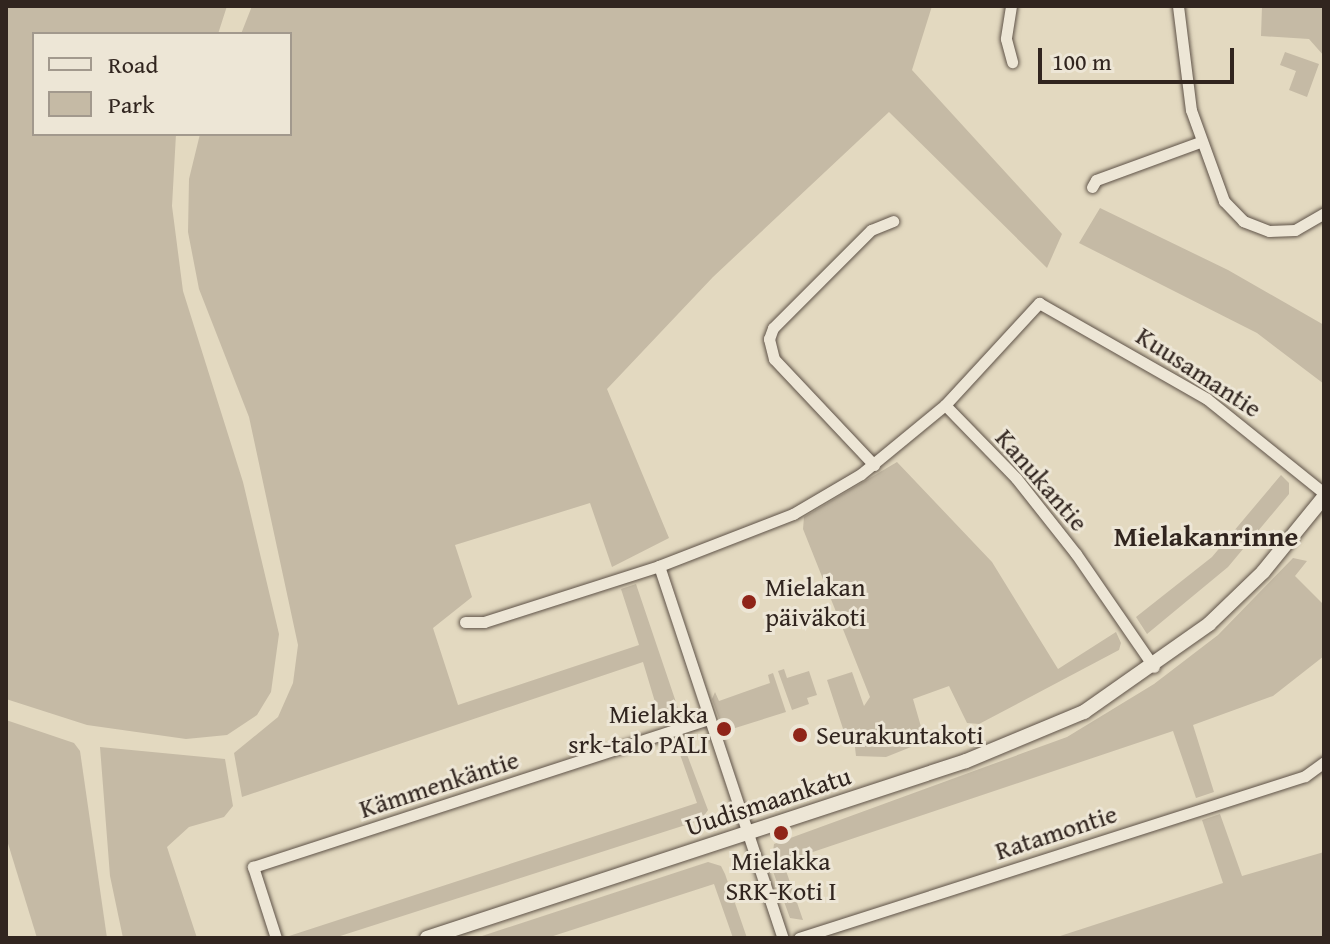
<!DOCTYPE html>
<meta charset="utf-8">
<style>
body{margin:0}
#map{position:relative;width:1330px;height:944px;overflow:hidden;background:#e3d9c0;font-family:"Gentium Book Plus",serif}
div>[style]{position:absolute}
.green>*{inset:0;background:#c5baa5}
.roads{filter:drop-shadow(0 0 2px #5e5247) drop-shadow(0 0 2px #5e5247)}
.minor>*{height:11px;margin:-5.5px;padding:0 5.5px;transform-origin:5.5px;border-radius:5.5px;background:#ede6d6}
.tertiary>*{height:14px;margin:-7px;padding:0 7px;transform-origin:7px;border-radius:7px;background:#ede6d6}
.dots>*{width:22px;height:22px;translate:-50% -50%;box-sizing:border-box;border:4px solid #ede6d6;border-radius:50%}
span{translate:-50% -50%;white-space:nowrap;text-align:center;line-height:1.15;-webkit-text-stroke:6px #ede6d6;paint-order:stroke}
.street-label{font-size:26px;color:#31251f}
.poi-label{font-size:26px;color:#31251f}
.left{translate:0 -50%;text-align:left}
.right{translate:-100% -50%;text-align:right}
.neighbourhood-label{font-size:28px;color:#31251f;font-weight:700}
.frame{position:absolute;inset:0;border:8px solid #31251f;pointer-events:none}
.legend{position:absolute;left:32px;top:32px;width:260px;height:104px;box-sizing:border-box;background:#ede6d6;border:2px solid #a2998d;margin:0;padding:10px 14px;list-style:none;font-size:24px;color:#31251f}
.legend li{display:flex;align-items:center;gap:16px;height:40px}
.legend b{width:40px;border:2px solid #a2998d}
.scale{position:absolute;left:1038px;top:48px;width:196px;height:36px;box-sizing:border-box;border:4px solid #31251f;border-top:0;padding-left:10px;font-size:24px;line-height:28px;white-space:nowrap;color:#31251f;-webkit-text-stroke:6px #ede6d6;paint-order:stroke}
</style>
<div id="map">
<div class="green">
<i style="clip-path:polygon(6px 6px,227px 6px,218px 34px,34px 34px,34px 134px,176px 134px,172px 206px,183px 291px,243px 482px,279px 634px,271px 692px,257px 715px,227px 735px,186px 739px,87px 725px,6px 699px)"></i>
<i style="clip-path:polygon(252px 6px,932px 6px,912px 70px,1062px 234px,1047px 268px,889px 112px,713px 277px,607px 389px,669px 538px,612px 567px,590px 503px,455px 545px,472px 597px,433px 628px,458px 705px,639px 645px,621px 589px,636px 584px,681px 717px,661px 722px,643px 662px,242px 797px,234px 753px,278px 717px,293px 683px,298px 645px,249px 417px,199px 289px,188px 232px,189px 179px,200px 134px,290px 134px,290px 34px,241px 34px)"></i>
<i style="clip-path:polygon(1262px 6px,1324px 6px,1324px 56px,1309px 39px,1261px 36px)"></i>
<i style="clip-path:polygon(1285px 52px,1319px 64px,1307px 97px,1289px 90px,1296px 71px,1280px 65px)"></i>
<i style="clip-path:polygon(1100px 208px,1228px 270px,1324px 325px,1324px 384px,1257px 333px,1079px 243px)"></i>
<i style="clip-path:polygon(897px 462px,992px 562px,1058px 669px,1116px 632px,1121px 643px,1119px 650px,979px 724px,967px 723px,949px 686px,913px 699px,924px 737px,921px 743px,886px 757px,856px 756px,854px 739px,847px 741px,827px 680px,852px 672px,864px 706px,870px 697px,803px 529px,804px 517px)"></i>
<i style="clip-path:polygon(1281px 475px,1289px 483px,1289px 494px,1228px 567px,1147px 634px,1136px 617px,1212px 557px)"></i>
<i style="clip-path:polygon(1293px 558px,1307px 561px,1295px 576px,1324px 605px,1324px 656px,1273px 696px,1193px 725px,1214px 792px,1196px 798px,1173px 731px,783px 862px,803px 920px,790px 918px,771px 866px,774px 844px,1067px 737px,1154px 684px,1218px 635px)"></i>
<i style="clip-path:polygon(784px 669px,787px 678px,809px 671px,817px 695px,807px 698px,809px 704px,792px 710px,778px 671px)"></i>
<i style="clip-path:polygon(773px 673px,786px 712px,732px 729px,721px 724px,712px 699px,715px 692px,719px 701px,770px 683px,768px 675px)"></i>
<i style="clip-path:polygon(6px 720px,74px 743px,80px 751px,107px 938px,37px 938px,6px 837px)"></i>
<i style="clip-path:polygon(676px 743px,683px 744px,708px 810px,701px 820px,334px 938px,286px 937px,697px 803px)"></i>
<i style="clip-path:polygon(100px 747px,225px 759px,233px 806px,224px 817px,189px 827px,167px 847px,197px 938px,123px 938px,110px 876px)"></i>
<i style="clip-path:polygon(1220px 814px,1242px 876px,1324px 852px,1324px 938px,1054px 938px,1223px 883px,1202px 820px)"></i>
<i style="clip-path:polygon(708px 862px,721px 866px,725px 874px,747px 938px,733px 938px,714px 884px,547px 938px,476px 938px)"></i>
</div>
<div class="roads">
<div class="minor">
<i style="left:1011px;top:6px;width:33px;rotate:99deg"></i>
<i style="left:1006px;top:39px;width:24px;rotate:75deg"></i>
<i style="left:1178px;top:6px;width:105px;rotate:82.9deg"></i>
<i style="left:1191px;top:110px;width:97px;rotate:70.1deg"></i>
<i style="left:1224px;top:201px;width:28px;rotate:46deg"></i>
<i style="left:1243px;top:221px;width:28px;rotate:21deg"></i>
<i style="left:1269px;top:231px;width:26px;rotate:-2deg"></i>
<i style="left:1295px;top:230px;width:34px;rotate:-30deg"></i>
<i style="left:1092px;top:187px;width:8px;rotate:-60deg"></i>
<i style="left:1096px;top:180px;width:111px;rotate:-20.1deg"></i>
<i style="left:945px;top:405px;width:102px;rotate:45.8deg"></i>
<i style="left:1016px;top:478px;width:97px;rotate:51.7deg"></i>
<i style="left:1076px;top:554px;width:137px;rotate:55.4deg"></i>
<i style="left:874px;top:465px;width:146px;rotate:-133.3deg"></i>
<i style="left:774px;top:359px;width:21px;rotate:-104deg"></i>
<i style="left:769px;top:339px;width:12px;rotate:-70deg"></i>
<i style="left:773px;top:328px;width:139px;rotate:-45deg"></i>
<i style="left:871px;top:230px;width:24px;rotate:-22deg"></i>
<i style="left:659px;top:566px;width:392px;rotate:71.6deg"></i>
<i style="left:465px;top:622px;width:19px"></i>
<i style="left:484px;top:622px;width:184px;rotate:-17.7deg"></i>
<i style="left:659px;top:566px;width:144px;rotate:-21.2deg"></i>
<i style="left:793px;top:514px;width:79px;rotate:-30.5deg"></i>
<i style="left:861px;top:474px;width:109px;rotate:-39.4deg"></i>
<i style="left:945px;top:405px;width:139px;rotate:-47.3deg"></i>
<i style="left:1039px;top:303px;width:193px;rotate:29.7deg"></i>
<i style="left:1207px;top:399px;width:150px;rotate:38.8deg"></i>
<i style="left:276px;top:938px;width:75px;rotate:-107.9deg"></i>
<i style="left:253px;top:867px;width:479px;rotate:-18deg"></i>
<i style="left:799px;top:938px;width:531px;rotate:-17.75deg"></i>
<i style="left:1305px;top:776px;width:24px;rotate:-36deg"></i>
</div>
<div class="tertiary">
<i style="left:427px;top:938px;width:567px;rotate:-18.18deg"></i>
<i style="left:966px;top:761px;width:128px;rotate:-22.6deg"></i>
<i style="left:1084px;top:712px;width:153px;rotate:-35.1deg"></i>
<i style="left:1209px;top:624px;width:75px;rotate:-43.9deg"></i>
<i style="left:1263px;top:572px;width:97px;rotate:-50.9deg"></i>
</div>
</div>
<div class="dots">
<i style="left:749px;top:602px;background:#8f2418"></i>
<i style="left:724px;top:729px;background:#8f2418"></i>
<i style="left:800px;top:735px;background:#8f2418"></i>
<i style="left:781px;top:833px;background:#8f2418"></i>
</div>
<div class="street-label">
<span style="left:1199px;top:372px;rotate:33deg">Kuusamantie</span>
<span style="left:1042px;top:480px;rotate:49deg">Kanukantie</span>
<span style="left:439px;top:784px;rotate:-18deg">Kämmenkäntie</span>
<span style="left:768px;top:801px;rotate:-18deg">Uudismaankatu</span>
<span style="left:1056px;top:832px;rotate:-18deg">Ratamontie</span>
</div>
<div class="poi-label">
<span class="left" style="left:765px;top:602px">Mielakan<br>päiväkoti</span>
<span class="right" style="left:708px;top:729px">Mielakka<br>srk-talo PALI</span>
<span class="left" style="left:816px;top:735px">Seurakuntakoti</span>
<span style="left:781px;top:876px">Mielakka<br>SRK-Koti I</span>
</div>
<div class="neighbourhood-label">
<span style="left:1206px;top:536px">Mielakanrinne</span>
</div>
<div class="frame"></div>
<ul class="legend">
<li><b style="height:10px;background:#ede6d6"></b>Road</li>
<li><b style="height:22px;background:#c5baa5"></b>Park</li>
</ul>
<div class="scale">100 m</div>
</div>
